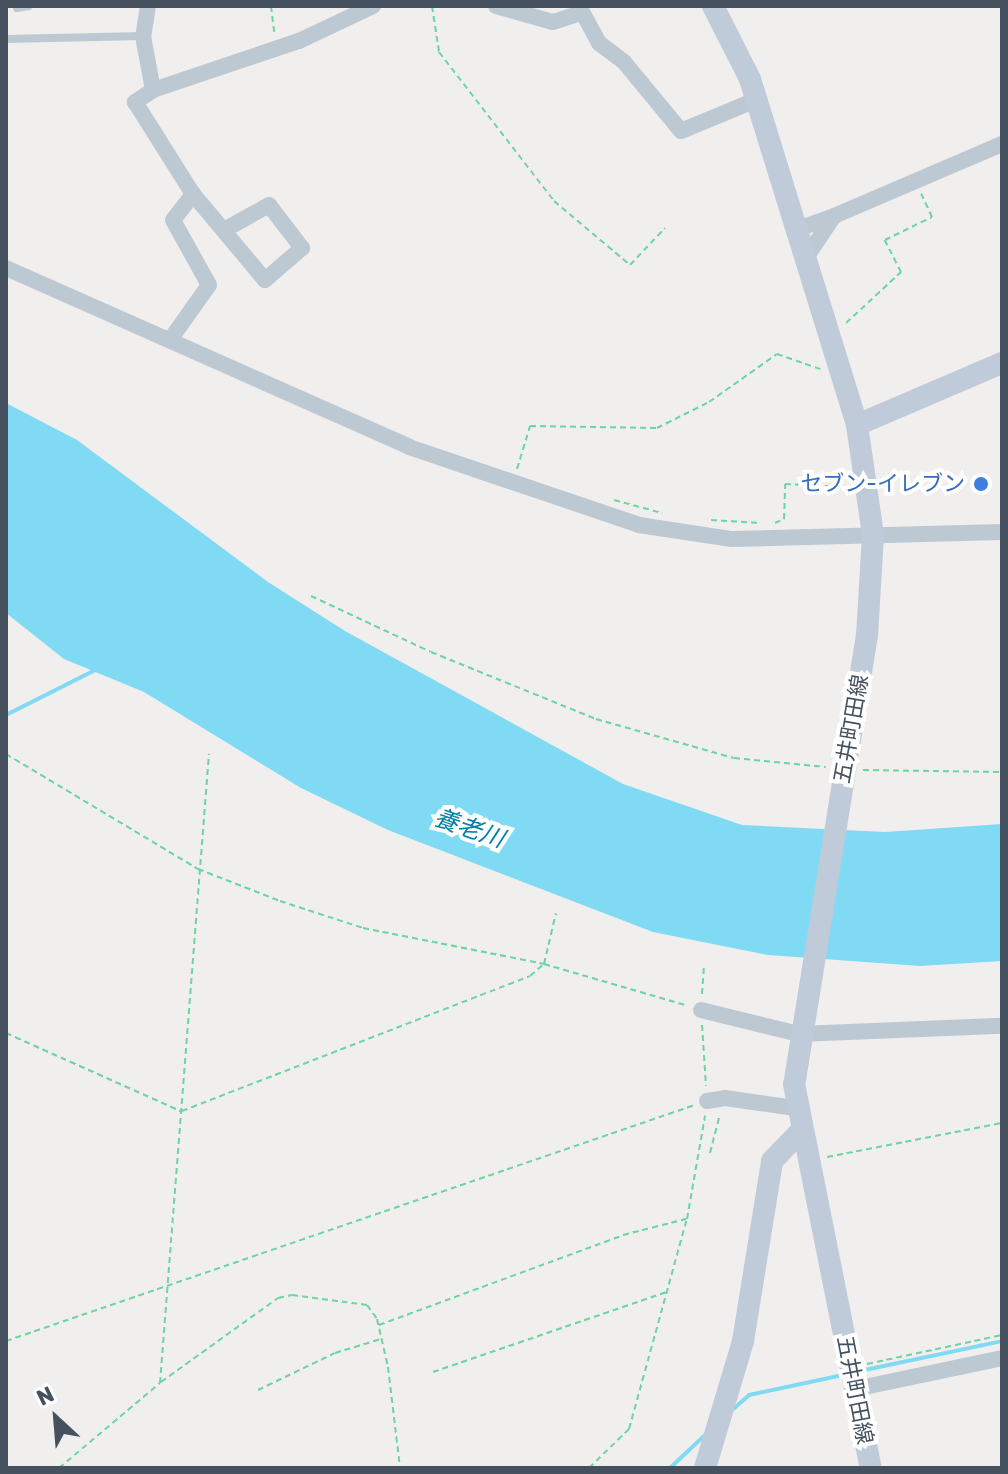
<!DOCTYPE html>
<meta charset="utf-8">
<style>
body{margin:0}
#map{position:relative;width:1008px;height:1474px;overflow:hidden;background:#f1eeee;font-family:Rubik,"Noto Sans JP",sans-serif}
div>[style]{position:absolute}
.water>*{inset:0;background:#81daf4}
.stream>*{height:4px;margin:-2px;padding:0 2px;transform-origin:2px;border-radius:2px;background:#81daf4}
.path>*{height:2px;margin-top:-1px;transform-origin:0;background:repeating-linear-gradient(90deg,#6dd4a3 0 6px,transparent 0 10px)}
.lane>*{height:8px;margin:-4px;padding:0 4px;transform-origin:4px;border-radius:4px;background:#bdc9d2}
.street>*{height:16px;margin:-8px;padding:0 8px;transform-origin:8px;border-radius:8px;background:#bdc9d2}
.secondary>*{height:22px;margin:-11px;padding:0 11px;transform-origin:11px;border-radius:11px;background:#bfcbd9}
.dots>*{width:22px;height:22px;translate:-50% -50%;box-sizing:border-box;border:4px solid #fff;border-radius:50%}
span{translate:-50% -50%;white-space:nowrap;text-align:center;line-height:1.15;-webkit-text-stroke:8px #fff;paint-order:stroke}
.shop-label{font-size:22px;color:#366cbe}
.right{translate:-100% -50%;text-align:right}
.street-label{font-size:22px;color:#45515e}
.water-label{font-size:24px;color:#0280a5;font-style:italic}
.frame{position:absolute;inset:0;border:8px solid #45515e;pointer-events:none}
.north{position:absolute;left:16px;top:1378px;width:80px;height:80px;-webkit-text-stroke:6px #fff;paint-order:stroke;rotate:334deg;font-size:22px;font-weight:700;line-height:32px;text-align:center;color:#45515e}
.north::after{content:'';display:block;margin:auto;width:28px;height:36px;background:#45515e;clip-path:polygon(50% 0,100% 100%,50% 72%,0 100%)}
</style>
<div id="map">
<div class="water">
<i style="clip-path:polygon(6px 403px,77px 440px,268px 582px,345px 631px,623px 784px,742px 825px,885px 832px,1002px 824px,1002px 961px,920px 966px,768px 955px,653px 932px,388px 830px,301px 788px,144px 692px,64px 659px,6px 613px)"></i>
</div>
<div class="stream">
<i style="left:6px;top:715px;width:100px;rotate:-26.8deg"></i>
<i style="left:860px;top:1371px;width:145px;rotate:-11.9deg"></i>
<i style="left:732px;top:1410px;width:23px;rotate:-41deg"></i>
<i style="left:749px;top:1395px;width:96px;rotate:-12deg"></i>
<i style="left:670px;top:1468px;width:48px;rotate:-43.3deg"></i>
</div>
<div class="path">
<i style="left:271px;top:6px;width:26px;rotate:83deg"></i>
<i style="left:432px;top:6px;width:47px;rotate:81.3deg"></i>
<i style="left:439px;top:52px;width:188px;rotate:52.3deg"></i>
<i style="left:554px;top:201px;width:99px;rotate:40.1deg"></i>
<i style="left:630px;top:265px;width:51px;rotate:-46.6deg"></i>
<i style="left:846px;top:323px;width:75px;rotate:-42.8deg"></i>
<i style="left:901px;top:272px;width:36px;rotate:-117deg"></i>
<i style="left:885px;top:240px;width:52px;rotate:-26.1deg"></i>
<i style="left:932px;top:217px;width:26px;rotate:-115deg"></i>
<i style="left:517px;top:469px;width:45px;rotate:-73.2deg"></i>
<i style="left:530px;top:426px;width:127px;rotate:0.9deg"></i>
<i style="left:657px;top:428px;width:58px;rotate:-26.6deg"></i>
<i style="left:709px;top:402px;width:83px;rotate:-35.2deg"></i>
<i style="left:777px;top:354px;width:46px;rotate:19.2deg"></i>
<i style="left:614px;top:500px;width:50px;rotate:15.2deg"></i>
<i style="left:711px;top:520px;width:50px;rotate:3.4deg"></i>
<i style="left:775px;top:523px;width:10px;rotate:-24deg"></i>
<i style="left:784px;top:519px;width:35px;rotate:-88deg"></i>
<i style="left:785px;top:484px;width:64px;rotate:2.7deg"></i>
<i style="left:311px;top:596px;width:132px;rotate:25deg"></i>
<i style="left:431px;top:652px;width:178px;rotate:22.1deg"></i>
<i style="left:596px;top:719px;width:143px;rotate:15.8deg"></i>
<i style="left:734px;top:758px;width:92px;rotate:5.6deg"></i>
<i style="left:6px;top:754px;width:224px;rotate:30.9deg"></i>
<i style="left:198px;top:869px;width:88px;rotate:21.3deg"></i>
<i style="left:280px;top:901px;width:87px;rotate:18deg"></i>
<i style="left:363px;top:928px;width:185px;rotate:11.2deg"></i>
<i style="left:544px;top:964px;width:147px;rotate:16.2deg"></i>
<i style="left:863px;top:770px;width:139px;rotate:0.8deg"></i>
<i style="left:702px;top:994px;width:30px;rotate:-86deg"></i>
<i style="left:702px;top:1025px;width:61px;rotate:86.2deg"></i>
<i style="left:6px;top:1033px;width:191px;rotate:24.1deg"></i>
<i style="left:182px;top:1111px;width:373px;rotate:-21.2deg"></i>
<i style="left:530px;top:976px;width:18px;rotate:-41deg"></i>
<i style="left:544px;top:964px;width:52px;rotate:-76.8deg"></i>
<i style="left:710px;top:1153px;width:40px;rotate:-75.6deg"></i>
<i style="left:827px;top:1157px;width:178px;rotate:-11deg"></i>
<i style="left:379px;top:1325px;width:260px;rotate:-20.2deg"></i>
<i style="left:623px;top:1235px;width:65px;rotate:-14.3deg"></i>
<i style="left:6px;top:1341px;width:728px;rotate:-18.91deg"></i>
<i style="left:867px;top:1364px;width:138px;rotate:-12.1deg"></i>
<i style="left:433px;top:1372px;width:250px;rotate:-18.9deg"></i>
<i style="left:161px;top:1382px;width:144px;rotate:-35.7deg"></i>
<i style="left:278px;top:1298px;width:14px;rotate:-12deg"></i>
<i style="left:292px;top:1295px;width:76px;rotate:7.6deg"></i>
<i style="left:367px;top:1305px;width:17px;rotate:54deg"></i>
<i style="left:377px;top:1319px;width:49px;rotate:77.1deg"></i>
<i style="left:388px;top:1367px;width:102px;rotate:83.2deg"></i>
<i style="left:258px;top:1390px;width:85px;rotate:-25.7deg"></i>
<i style="left:335px;top:1353px;width:48px;rotate:-16.9deg"></i>
<i style="left:59px;top:1468px;width:132px;rotate:-40.1deg"></i>
<i style="left:160px;top:1383px;width:631px;rotate:-85.55deg"></i>
<i style="left:589px;top:1468px;width:56px;rotate:-44.3deg"></i>
<i style="left:629px;top:1429px;width:218px;rotate:-74.6deg"></i>
<i style="left:687px;top:1219px;width:105px;rotate:-80.1deg"></i>
</div>
<div class="lane">
<i style="left:17px;top:8px;width:12px;rotate:-9deg"></i>
<i style="left:6px;top:39px;width:137px;rotate:-1.3deg"></i>
</div>
<div class="street">
<i style="left:148px;top:6px;width:30px;rotate:99deg"></i>
<i style="left:143px;top:36px;width:55px;rotate:79.5deg"></i>
<i style="left:153px;top:90px;width:154px;rotate:-18.6deg"></i>
<i style="left:299px;top:41px;width:82px;rotate:-25.3deg"></i>
<i style="left:496px;top:6px;width:59px;rotate:15.7deg"></i>
<i style="left:553px;top:22px;width:28px;rotate:-18deg"></i>
<i style="left:579px;top:6px;width:42px;rotate:61.6deg"></i>
<i style="left:599px;top:43px;width:31px;rotate:37deg"></i>
<i style="left:624px;top:62px;width:89px;rotate:50.4deg"></i>
<i style="left:681px;top:131px;width:81px;rotate:-22.5deg"></i>
<i style="left:153px;top:90px;width:22px;rotate:146deg"></i>
<i style="left:135px;top:102px;width:109px;rotate:57.8deg"></i>
<i style="left:193px;top:194px;width:112px;rotate:50.1deg"></i>
<i style="left:265px;top:280px;width:49px;rotate:-40.9deg"></i>
<i style="left:302px;top:248px;width:54px;rotate:-127.5deg"></i>
<i style="left:269px;top:205px;width:51px;rotate:150.9deg"></i>
<i style="left:795px;top:230px;width:41px;rotate:-19.7deg"></i>
<i style="left:805px;top:259px;width:52px;rotate:-56deg"></i>
<i style="left:834px;top:216px;width:183px;rotate:-23.2deg"></i>
<i style="left:6px;top:268px;width:441px;rotate:23.9deg"></i>
<i style="left:409px;top:447px;width:243px;rotate:18.7deg"></i>
<i style="left:639px;top:525px;width:94px;rotate:8.6deg"></i>
<i style="left:732px;top:539px;width:270px;rotate:-1.5deg"></i>
<i style="left:170px;top:340px;width:67px;rotate:-54.7deg"></i>
<i style="left:209px;top:285px;width:74px;rotate:-119deg"></i>
<i style="left:173px;top:220px;width:33px;rotate:-52deg"></i>
<i style="left:701px;top:1010px;width:101px;rotate:13.8deg"></i>
<i style="left:799px;top:1034px;width:203px;rotate:-2.3deg"></i>
<i style="left:707px;top:1101px;width:18px;rotate:-9deg"></i>
<i style="left:725px;top:1098px;width:71px;rotate:8.1deg"></i>
<i style="left:855px;top:1389px;width:150px;rotate:-11.9deg"></i>
</div>
<div class="secondary">
<i style="left:713px;top:6px;width:82px;rotate:63.1deg"></i>
<i style="left:750px;top:79px;width:362px;rotate:72.8deg"></i>
<i style="left:857px;top:425px;width:111px;rotate:81.7deg"></i>
<i style="left:873px;top:535px;width:100px;rotate:93.4deg"></i>
<i style="left:867px;top:635px;width:455px;rotate:99.2deg"></i>
<i style="left:794px;top:1084px;width:392px;rotate:78.7deg"></i>
<i style="left:857px;top:425px;width:158px;rotate:-23.2deg"></i>
<i style="left:705px;top:1468px;width:133px;rotate:-73.3deg"></i>
<i style="left:743px;top:1341px;width:182px;rotate:-80.8deg"></i>
<i style="left:772px;top:1161px;width:40px;rotate:-46deg"></i>
</div>
<div class="dots">
<i style="left:981px;top:484px;background:#3f7fe0"></i>
</div>
<div class="shop-label">
<span class="right" style="left:965px;top:484px">セブン-イレブン</span>
</div>
<div class="street-label">
<span style="left:851px;top:729px;rotate:-80deg">五井町田線</span>
<span style="left:855px;top:1390px;rotate:79deg">五井町田線</span>
</div>
<div class="water-label">
<span style="left:469px;top:829px;rotate:19deg">養老川</span>
</div>
<div class="frame"></div>
<div class="north">N</div>
</div>
